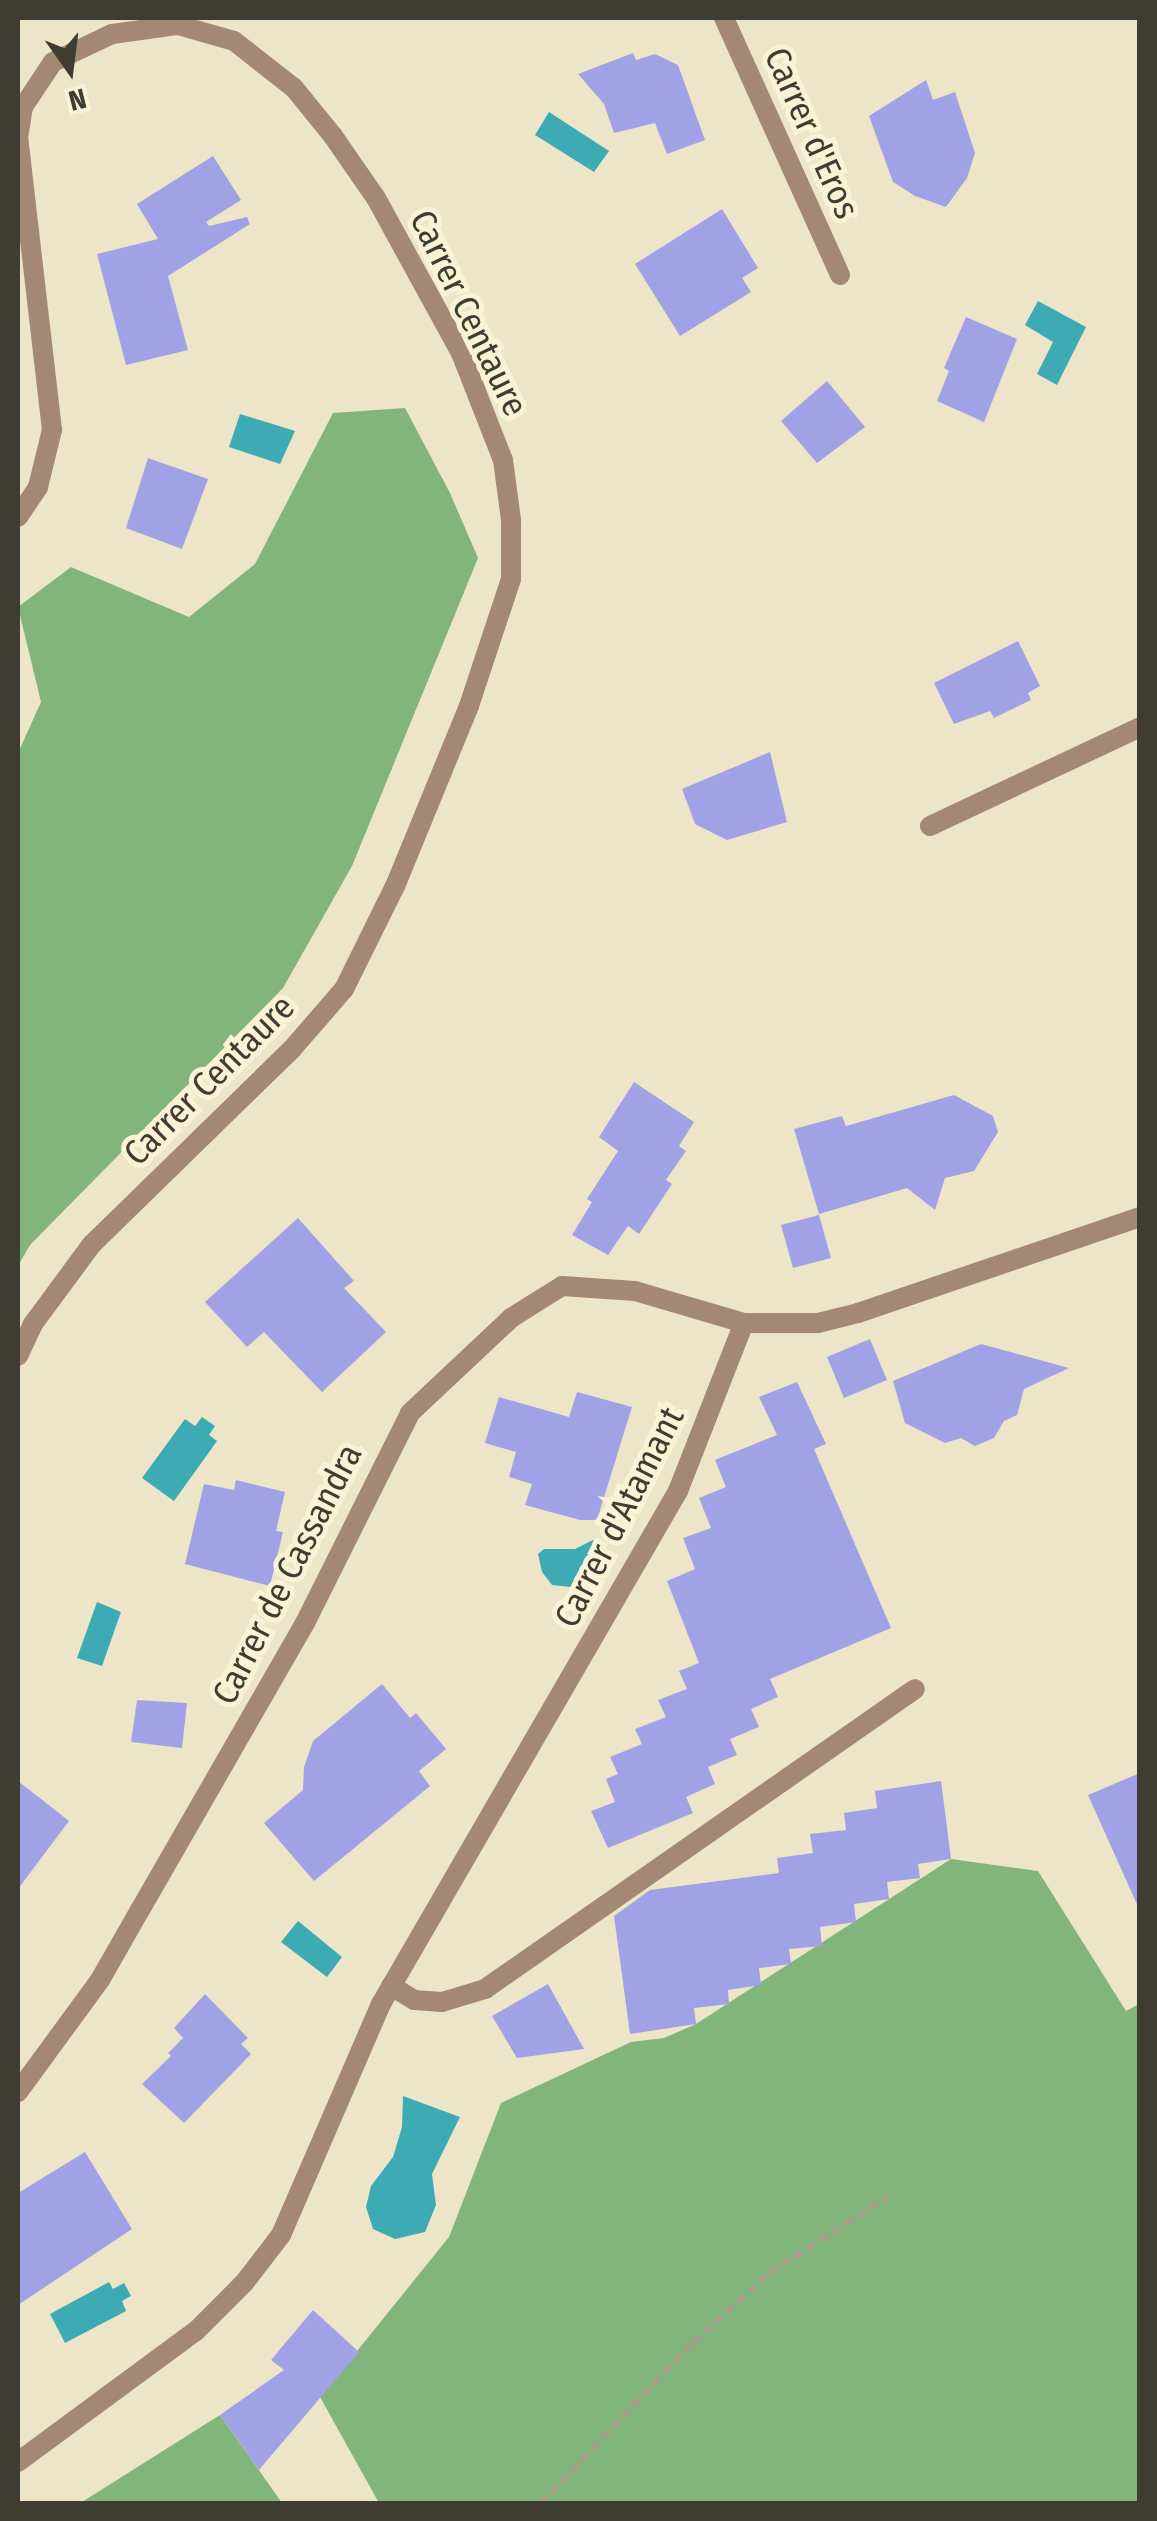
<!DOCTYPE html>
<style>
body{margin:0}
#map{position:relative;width:1157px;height:2521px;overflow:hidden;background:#ede5c8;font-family:"Fira Sans Condensed",sans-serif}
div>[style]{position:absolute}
.forest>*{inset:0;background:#82b57c}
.water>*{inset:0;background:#3eaab4}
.building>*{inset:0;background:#a1a2e6}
.path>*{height:6px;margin-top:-3px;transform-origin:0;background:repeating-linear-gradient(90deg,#a59f89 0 10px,transparent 0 15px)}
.street>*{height:20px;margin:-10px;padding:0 10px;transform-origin:10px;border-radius:10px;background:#a38974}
span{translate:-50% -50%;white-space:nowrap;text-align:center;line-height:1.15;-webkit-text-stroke:10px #faf2d5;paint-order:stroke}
.street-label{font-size:35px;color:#3f3c31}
.frame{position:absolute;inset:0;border:20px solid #3f3c31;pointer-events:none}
.north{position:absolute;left:20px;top:20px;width:100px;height:100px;-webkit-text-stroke:8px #faf2d5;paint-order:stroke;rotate:166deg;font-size:28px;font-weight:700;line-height:40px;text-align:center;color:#3f3c31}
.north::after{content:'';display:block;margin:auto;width:35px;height:45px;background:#3f3c31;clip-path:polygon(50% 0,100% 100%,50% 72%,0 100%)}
</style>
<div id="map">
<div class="forest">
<i style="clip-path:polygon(405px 408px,450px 493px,478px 558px,352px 866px,283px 988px,30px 1245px,18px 1266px,18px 753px,41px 702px,18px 607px,71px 567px,189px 617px,255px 564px,333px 413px)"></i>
<i style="clip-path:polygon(951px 1859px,1038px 1871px,1126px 2011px,1139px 2004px,1139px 2503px,379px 2503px,320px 2397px,449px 2237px,501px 2103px,631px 2042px,664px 2038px,696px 2024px)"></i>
<i style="clip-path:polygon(220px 2415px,282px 2503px,82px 2502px)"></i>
</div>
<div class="water">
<i style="clip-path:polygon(549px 112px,609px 151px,594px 172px,535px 135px)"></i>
<i style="clip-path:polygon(1038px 301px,1086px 327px,1057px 385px,1037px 374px,1053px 342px,1025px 325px)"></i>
<i style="clip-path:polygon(240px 414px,295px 431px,280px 464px,229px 447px)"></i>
<i style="clip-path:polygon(202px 1417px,215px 1426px,209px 1435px,217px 1441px,174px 1501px,142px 1478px,185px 1419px,195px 1426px)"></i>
<i style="clip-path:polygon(593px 1540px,603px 1552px,590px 1578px,580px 1588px,552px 1585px,542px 1572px,538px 1554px,544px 1549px,575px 1549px)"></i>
<i style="clip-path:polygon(97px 1602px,121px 1612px,102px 1666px,77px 1658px)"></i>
<i style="clip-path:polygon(298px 1921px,342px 1957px,327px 1977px,281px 1942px)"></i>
<i style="clip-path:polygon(403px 2096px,460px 2117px,432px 2174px,436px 2205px,425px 2232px,395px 2239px,373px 2229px,366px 2207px,371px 2186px,393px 2157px,402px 2127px)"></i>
<i style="clip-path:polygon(109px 2282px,113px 2289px,124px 2283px,131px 2296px,122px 2301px,126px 2311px,65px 2343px,50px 2314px)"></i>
</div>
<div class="building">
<i style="clip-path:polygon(633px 53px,636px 60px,655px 54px,678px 65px,705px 140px,667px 154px,655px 123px,614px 133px,604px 104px,578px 74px)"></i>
<i style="clip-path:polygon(926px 80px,933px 100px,955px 92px,975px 153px,967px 178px,946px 207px,915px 196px,893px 182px,869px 116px)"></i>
<i style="clip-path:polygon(213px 156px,241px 200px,206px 222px,209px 226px,247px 217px,250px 224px,168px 276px,188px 350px,126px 365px,97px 254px,158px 239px,137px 204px)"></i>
<i style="clip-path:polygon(722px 209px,758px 268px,742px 278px,751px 292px,680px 336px,635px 264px)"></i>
<i style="clip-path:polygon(966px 317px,1017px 339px,984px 422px,937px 401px,949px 371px,944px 368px)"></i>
<i style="clip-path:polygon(827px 381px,865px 427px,817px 463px,781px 421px)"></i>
<i style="clip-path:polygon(148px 458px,208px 479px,182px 549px,126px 528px)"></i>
<i style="clip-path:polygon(1018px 641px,1040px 686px,1028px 693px,1031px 700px,994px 718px,990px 711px,954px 724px,934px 683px)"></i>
<i style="clip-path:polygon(770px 752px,787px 822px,727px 840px,695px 824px,682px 789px)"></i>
<i style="clip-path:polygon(634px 1082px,694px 1122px,679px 1146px,686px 1151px,666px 1180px,672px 1184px,639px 1234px,628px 1226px,608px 1255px,572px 1235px,592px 1202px,587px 1199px,618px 1151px,599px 1137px)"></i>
<i style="clip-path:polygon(954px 1095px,993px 1116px,998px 1132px,974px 1171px,945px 1178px,935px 1210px,907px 1188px,819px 1214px,794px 1129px,842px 1116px,846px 1126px)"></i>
<i style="clip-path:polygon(819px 1215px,831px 1258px,793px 1268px,781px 1225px)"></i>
<i style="clip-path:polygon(298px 1218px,354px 1281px,344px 1288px,386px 1332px,322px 1392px,264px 1332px,247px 1347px,205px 1302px)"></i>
<i style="clip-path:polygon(870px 1339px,887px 1380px,844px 1398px,827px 1357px)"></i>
<i style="clip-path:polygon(981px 1344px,1069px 1368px,1024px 1389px,1017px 1415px,1004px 1421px,994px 1438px,975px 1446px,961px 1438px,945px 1443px,905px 1423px,893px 1381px)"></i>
<i style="clip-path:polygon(797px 1382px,826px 1444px,814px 1449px,891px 1628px,770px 1679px,778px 1697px,751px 1709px,759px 1727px,730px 1739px,737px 1755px,708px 1767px,715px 1784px,686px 1797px,693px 1813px,608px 1848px,591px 1811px,615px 1802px,606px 1779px,618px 1774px,610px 1757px,642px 1744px,635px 1729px,666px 1717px,658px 1700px,687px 1689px,679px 1671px,699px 1663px,667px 1581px,695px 1569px,683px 1538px,711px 1528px,699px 1498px,726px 1487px,715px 1460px,777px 1435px,759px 1397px)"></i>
<i style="clip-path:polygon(577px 1392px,632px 1407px,597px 1520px,580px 1520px,525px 1505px,532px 1484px,509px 1477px,516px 1452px,485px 1443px,499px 1397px,569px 1417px)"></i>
<i style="clip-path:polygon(236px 1480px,285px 1492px,276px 1531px,283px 1532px,270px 1586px,185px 1564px,204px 1484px,234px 1490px)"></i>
<i style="clip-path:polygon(382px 1684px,410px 1718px,416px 1713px,446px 1749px,419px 1771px,430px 1786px,314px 1881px,264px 1823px,303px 1790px,304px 1767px,313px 1741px)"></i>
<i style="clip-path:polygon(137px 1700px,187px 1703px,182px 1748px,131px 1742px)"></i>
<i style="clip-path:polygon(1140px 1773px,1140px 1911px,1088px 1795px)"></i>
<i style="clip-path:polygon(18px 1781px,69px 1821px,18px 1889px)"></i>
<i style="clip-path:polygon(941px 1781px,951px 1859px,918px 1864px,920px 1878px,887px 1882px,889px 1899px,854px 1904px,856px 1922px,820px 1927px,822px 1946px,789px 1949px,791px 1964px,759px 1968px,761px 1985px,728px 1990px,729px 2004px,694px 2008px,696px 2024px,630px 2034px,614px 1916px,650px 1890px,779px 1873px,777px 1858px,813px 1853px,810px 1834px,846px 1830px,844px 1813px,877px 1808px,875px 1791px)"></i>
<i style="clip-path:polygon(548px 1984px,584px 2049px,517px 2058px,492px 2016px)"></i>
<i style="clip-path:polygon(205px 1994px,248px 2038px,241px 2044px,251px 2054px,184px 2123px,142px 2084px,171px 2056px,168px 2053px,183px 2038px,174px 2028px)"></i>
<i style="clip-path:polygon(85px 2152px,132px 2229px,18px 2305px,18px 2193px)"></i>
<i style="clip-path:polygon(313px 2310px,359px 2352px,259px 2470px,220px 2415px,284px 2370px,271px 2360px)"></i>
</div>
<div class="path">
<i style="left:540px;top:2504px;width:222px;rotate:-46.5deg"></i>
<i style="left:693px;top:2343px;width:103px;rotate:-42.6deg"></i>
<i style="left:769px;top:2273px;width:141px;rotate:-32.6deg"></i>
</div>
<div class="street">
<i style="left:724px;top:18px;width:282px;rotate:65.7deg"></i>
<i style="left:18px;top:517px;width:36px;rotate:-56deg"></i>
<i style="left:38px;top:487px;width:59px;rotate:-76.2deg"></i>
<i style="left:52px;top:430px;width:294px;rotate:-96.6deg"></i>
<i style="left:18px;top:138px;width:31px;rotate:-81deg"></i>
<i style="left:23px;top:107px;width:54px;rotate:-56.3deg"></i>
<i style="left:53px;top:62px;width:65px;rotate:-25.4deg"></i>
<i style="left:112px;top:34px;width:67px;rotate:-7.8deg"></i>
<i style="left:178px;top:25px;width:58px;rotate:15.9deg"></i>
<i style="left:234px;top:41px;width:76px;rotate:38.1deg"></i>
<i style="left:294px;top:88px;width:62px;rotate:50.9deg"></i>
<i style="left:333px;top:136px;width:75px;rotate:55.3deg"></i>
<i style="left:376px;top:198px;width:177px;rotate:61.3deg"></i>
<i style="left:461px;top:353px;width:115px;rotate:68.6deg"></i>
<i style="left:503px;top:460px;width:61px;rotate:82.4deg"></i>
<i style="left:511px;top:520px;width:59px;rotate:90deg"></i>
<i style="left:511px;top:579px;width:134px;rotate:108.3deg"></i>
<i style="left:469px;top:706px;width:195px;rotate:112.3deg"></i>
<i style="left:395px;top:886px;width:115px;rotate:116.3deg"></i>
<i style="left:344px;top:989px;width:79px;rotate:130.9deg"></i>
<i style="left:292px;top:1049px;width:279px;rotate:135.7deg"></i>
<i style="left:92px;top:1244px;width:99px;rotate:126.4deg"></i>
<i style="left:33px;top:1324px;width:35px;rotate:115deg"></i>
<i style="left:930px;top:826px;width:232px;rotate:-25.2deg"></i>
<i style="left:391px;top:1986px;width:27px;rotate:31deg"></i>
<i style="left:414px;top:2000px;width:28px;rotate:4deg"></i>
<i style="left:442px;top:2002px;width:45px;rotate:-16.8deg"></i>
<i style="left:485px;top:1989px;width:524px;rotate:-34.9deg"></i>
<i style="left:18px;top:2092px;width:139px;rotate:-53.8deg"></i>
<i style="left:100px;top:1980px;width:81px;rotate:-60.3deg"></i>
<i style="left:140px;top:1910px;width:331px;rotate:-60.1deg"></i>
<i style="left:305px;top:1623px;width:235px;rotate:-63.4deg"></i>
<i style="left:410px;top:1413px;width:139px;rotate:-43.2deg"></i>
<i style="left:511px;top:1318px;width:60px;rotate:-32.1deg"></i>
<i style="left:562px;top:1286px;width:73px;rotate:3.9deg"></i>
<i style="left:635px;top:1291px;width:114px;rotate:16.4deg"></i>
<i style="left:18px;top:2462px;width:221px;rotate:-36.4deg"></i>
<i style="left:196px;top:2331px;width:68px;rotate:-45deg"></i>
<i style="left:244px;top:2283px;width:61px;rotate:-52.4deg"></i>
<i style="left:281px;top:2235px;width:252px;rotate:-66.6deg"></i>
<i style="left:381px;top:2004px;width:593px;rotate:-59.93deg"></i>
<i style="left:678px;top:1491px;width:180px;rotate:-68.6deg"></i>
<i style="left:744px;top:1323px;width:74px"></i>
<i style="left:818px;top:1323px;width:41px;rotate:-14deg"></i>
<i style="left:858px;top:1313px;width:298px;rotate:-18.8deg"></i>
</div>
<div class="street-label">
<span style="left:812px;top:133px;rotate:66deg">Carrer d'Eros</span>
<span style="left:469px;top:313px;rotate:64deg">Carrer Centaure</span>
<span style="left:209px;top:1080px;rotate:-45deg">Carrer Centaure</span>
<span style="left:619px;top:1517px;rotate:-63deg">Carrer d'Atamant</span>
<span style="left:287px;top:1574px;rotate:-63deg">Carrer de Cassandra</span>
</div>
<div class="frame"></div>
<div class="north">N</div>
</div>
